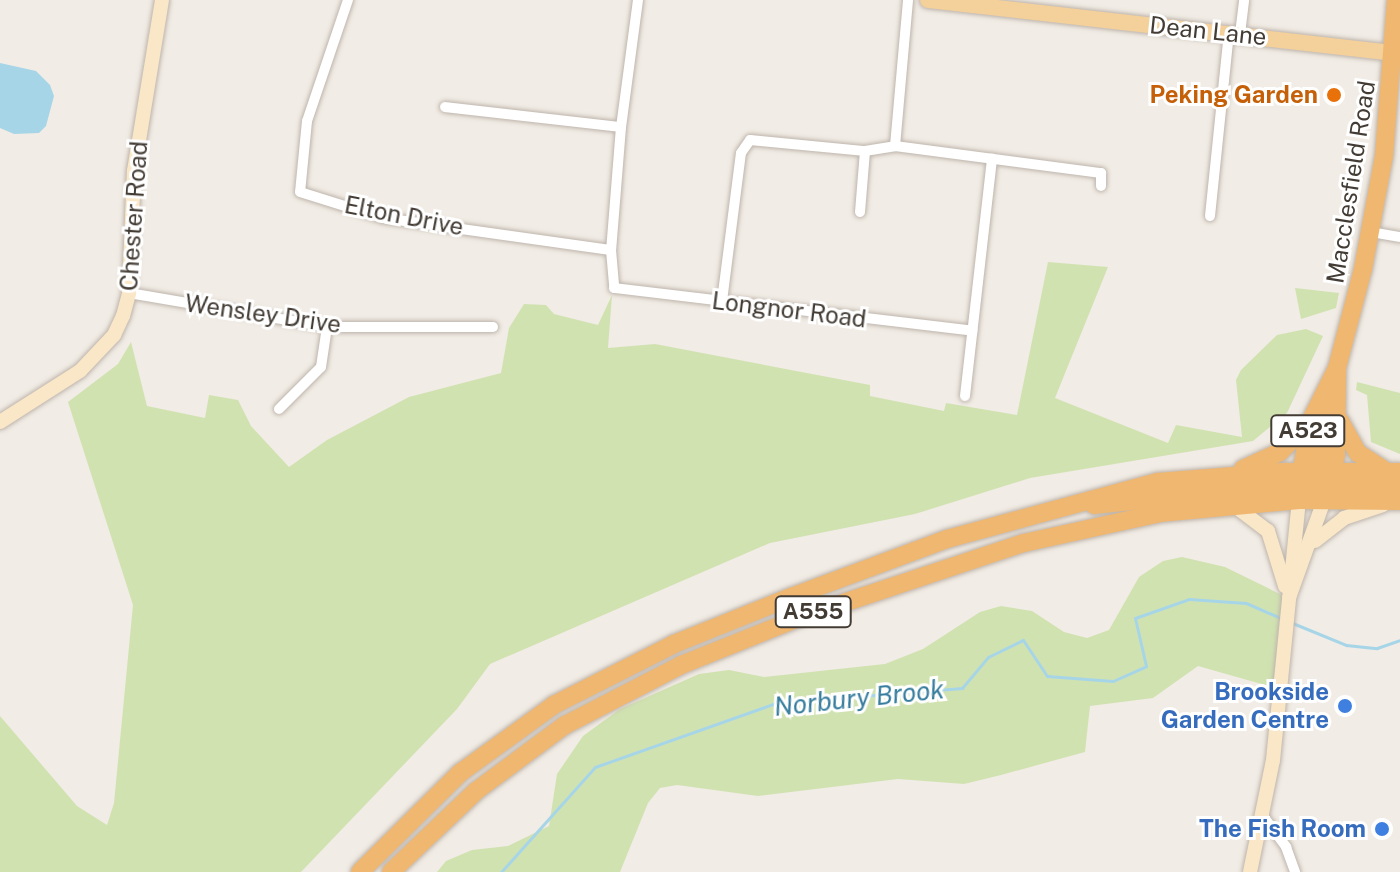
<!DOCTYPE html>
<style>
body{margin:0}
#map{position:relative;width:1400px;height:872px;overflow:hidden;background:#f1ece5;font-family:"Public Sans",sans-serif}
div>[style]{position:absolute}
.green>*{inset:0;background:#d1e2b1}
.water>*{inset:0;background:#a7d5e8}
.stream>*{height:3px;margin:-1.5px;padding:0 1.5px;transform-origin:1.5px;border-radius:1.5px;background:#a7d5e8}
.roads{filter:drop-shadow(0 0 2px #beb5ac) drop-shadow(0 0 2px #beb5ac)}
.street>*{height:10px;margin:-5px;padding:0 5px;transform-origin:5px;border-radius:5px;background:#fff}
.secondary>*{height:14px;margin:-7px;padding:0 7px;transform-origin:7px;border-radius:7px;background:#f9e7c7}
.primary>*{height:16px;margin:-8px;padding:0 8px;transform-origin:8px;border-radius:8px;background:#f4d09b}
.highway>*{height:18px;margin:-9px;padding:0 9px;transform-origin:9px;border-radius:9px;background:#f0b771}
.dots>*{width:22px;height:22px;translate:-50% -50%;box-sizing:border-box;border:4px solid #fff;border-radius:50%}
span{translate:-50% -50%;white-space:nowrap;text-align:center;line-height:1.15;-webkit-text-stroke:6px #fff;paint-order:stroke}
.shield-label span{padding:2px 6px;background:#fff;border:2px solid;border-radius:6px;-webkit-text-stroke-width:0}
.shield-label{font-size:22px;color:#433c35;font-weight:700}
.street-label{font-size:24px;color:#433c35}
.food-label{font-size:24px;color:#c56008;font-weight:700}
.right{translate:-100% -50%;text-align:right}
.shop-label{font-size:24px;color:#366cbe;font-weight:700}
.water-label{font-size:26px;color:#377d9d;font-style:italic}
</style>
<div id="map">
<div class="green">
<i style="clip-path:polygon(1048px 262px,1108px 267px,1055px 398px,1168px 443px,1176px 425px,1242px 437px,1236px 380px,1241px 370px,1277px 335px,1306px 329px,1323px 336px,1287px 413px,1253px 441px,1030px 478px,915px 514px,770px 543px,490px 664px,457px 709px,301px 872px,0 872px,0 716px,77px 806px,107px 825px,114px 803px,133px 605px,68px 402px,118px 364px,131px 342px,147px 406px,205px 418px,209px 395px,238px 400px,251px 426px,289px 467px,327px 440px,409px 397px,501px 373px,509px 328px,524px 304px,546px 305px,554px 314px,598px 325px,612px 295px,608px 348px,655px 344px,870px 385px,870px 396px,944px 411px,946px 403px,1017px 415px)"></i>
<i style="clip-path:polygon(1295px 288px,1339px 293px,1336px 308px,1301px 319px)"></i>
<i style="clip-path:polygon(1357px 382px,1400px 393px,1400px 454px,1371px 442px,1367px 395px,1356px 390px)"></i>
<i style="clip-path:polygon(1182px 557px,1225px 567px,1286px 597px,1279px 689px,1198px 666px,1153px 698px,1090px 706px,1085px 752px,1001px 775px,964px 784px,898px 779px,758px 796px,677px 785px,660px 788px,648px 803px,620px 872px,437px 872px,446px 861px,472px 850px,508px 846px,549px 826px,557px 774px,583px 736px,620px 709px,699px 674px,729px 670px,764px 677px,885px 664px,923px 649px,980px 612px,1001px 606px,1032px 611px,1064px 632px,1087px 638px,1109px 630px,1139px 577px,1163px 561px)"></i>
</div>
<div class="water">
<i style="clip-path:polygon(0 63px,36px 71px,50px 85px,54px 96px,46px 126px,39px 133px,14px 134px,0 128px)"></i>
</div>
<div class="stream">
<i style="left:1290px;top:622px;width:61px;rotate:22.3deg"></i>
<i style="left:1346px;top:645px;width:31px;rotate:6deg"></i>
<i style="left:1377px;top:648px;width:24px;rotate:-19deg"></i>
<i style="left:501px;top:872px;width:141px;rotate:-48.2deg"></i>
<i style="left:595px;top:767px;width:192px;rotate:-19.5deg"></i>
<i style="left:776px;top:703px;width:187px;rotate:-4.6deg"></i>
<i style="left:962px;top:688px;width:40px;rotate:-50deg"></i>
<i style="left:988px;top:657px;width:39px;rotate:-26deg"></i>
<i style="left:1023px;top:640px;width:43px;rotate:56.3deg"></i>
<i style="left:1047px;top:676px;width:66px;rotate:4.3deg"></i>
<i style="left:1113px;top:681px;width:36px;rotate:-24deg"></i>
<i style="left:1146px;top:666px;width:49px;rotate:-102.9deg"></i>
<i style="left:1135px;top:618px;width:57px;rotate:-19.4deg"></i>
<i style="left:1189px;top:599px;width:57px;rotate:4deg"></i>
<i style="left:1246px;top:603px;width:40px;rotate:23.4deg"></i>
</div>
<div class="roads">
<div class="street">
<i style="left:348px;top:0;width:128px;rotate:108.7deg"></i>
<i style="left:307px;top:121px;width:71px;rotate:95.6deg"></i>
<i style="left:300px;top:192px;width:87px;rotate:17.4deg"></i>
<i style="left:383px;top:218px;width:230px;rotate:8deg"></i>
<i style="left:638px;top:0;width:128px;rotate:97.6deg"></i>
<i style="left:621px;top:127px;width:123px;rotate:94.6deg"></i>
<i style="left:611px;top:250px;width:38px;rotate:85deg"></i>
<i style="left:614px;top:288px;width:361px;rotate:6.8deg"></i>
<i style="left:1240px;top:34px;width:34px;rotate:-83deg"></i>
<i style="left:445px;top:107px;width:177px;rotate:6.5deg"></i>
<i style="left:895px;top:146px;width:147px;rotate:-84.9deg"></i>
<i style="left:860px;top:212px;width:61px;rotate:-85.3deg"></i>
<i style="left:1210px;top:216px;width:184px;rotate:-84.1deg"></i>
<i style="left:1371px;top:232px;width:29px;rotate:10deg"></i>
<i style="left:129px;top:293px;width:201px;rotate:9.7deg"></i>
<i style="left:327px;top:327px;width:166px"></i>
<i style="left:722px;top:301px;width:149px;rotate:-82.7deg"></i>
<i style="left:741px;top:153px;width:16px;rotate:-55deg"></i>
<i style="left:750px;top:140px;width:116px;rotate:5.5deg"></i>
<i style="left:865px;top:151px;width:30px;rotate:-9deg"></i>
<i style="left:895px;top:146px;width:208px;rotate:7.5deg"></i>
<i style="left:1101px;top:173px;width:13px;rotate:90deg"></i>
<i style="left:965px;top:396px;width:239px;rotate:-83.5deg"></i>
<i style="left:279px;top:409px;width:59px;rotate:-45deg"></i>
<i style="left:321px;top:367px;width:40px;rotate:-81.5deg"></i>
<i style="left:1263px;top:816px;width:39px;rotate:53deg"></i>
<i style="left:1286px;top:847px;width:27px;rotate:70deg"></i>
</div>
<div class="secondary">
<i style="left:0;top:422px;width:95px;rotate:-32.5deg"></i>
<i style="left:80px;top:371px;width:50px;rotate:-46.6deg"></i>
<i style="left:114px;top:335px;width:21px;rotate:-65deg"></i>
<i style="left:123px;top:316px;width:24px;rotate:-75deg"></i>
<i style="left:129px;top:293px;width:122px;rotate:-87.7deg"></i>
<i style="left:134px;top:171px;width:173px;rotate:-80.7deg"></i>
<i style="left:1236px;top:507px;width:40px;rotate:37deg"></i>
<i style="left:1268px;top:531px;width:58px;rotate:72.8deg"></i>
<i style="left:1315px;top:541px;width:37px;rotate:-38deg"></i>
<i style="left:1344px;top:518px;width:41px;rotate:-18.4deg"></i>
<i style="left:1289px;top:598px;width:104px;rotate:-70.3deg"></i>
<i style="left:1250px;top:872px;width:114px;rotate:-78.4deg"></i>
<i style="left:1273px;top:760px;width:261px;rotate:-84.3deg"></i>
</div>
<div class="primary">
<i style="left:928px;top:0;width:468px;rotate:6.5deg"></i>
</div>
<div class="highway">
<i style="left:1340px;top:421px;width:37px;rotate:61deg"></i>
<i style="left:1358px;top:453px;width:30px;rotate:33deg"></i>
<i style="left:1243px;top:469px;width:41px;rotate:-24.7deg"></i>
<i style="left:1280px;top:452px;width:41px;rotate:-45deg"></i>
<i style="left:1315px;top:480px;width:82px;rotate:-79.5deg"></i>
<i style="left:1300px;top:481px;width:60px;rotate:-80.4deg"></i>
<i style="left:1310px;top:422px;width:60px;rotate:-63.4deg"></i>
<i style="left:1337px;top:368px;width:102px;rotate:-75.3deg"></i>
<i style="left:1363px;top:269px;width:115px;rotate:-79.5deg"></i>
<i style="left:1384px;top:156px;width:156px;rotate:-85.6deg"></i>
<i style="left:1319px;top:486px;width:81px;rotate:0.7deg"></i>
<i style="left:1324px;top:500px;width:47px;rotate:-75.1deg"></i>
<i style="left:1336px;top:455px;width:87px;rotate:-89.3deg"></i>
<i style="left:1094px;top:505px;width:160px;rotate:-6.1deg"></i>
<i style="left:1253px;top:488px;width:58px;rotate:2deg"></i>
<i style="left:360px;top:872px;width:141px;rotate:-44.7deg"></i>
<i style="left:460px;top:773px;width:116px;rotate:-35.9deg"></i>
<i style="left:554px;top:705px;width:135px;rotate:-26.9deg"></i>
<i style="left:674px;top:644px;width:126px;rotate:-21.9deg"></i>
<i style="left:791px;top:597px;width:166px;rotate:-20.4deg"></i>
<i style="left:947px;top:539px;width:218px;rotate:-15.2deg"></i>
<i style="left:1157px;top:482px;width:123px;rotate:-4.6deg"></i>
<i style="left:1280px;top:472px;width:120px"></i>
<i style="left:391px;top:872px;width:117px;rotate:-43.6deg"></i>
<i style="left:476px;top:791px;width:111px;rotate:-36.6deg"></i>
<i style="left:565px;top:725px;width:131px;rotate:-27.3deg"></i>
<i style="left:681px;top:665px;width:129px;rotate:-21.8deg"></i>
<i style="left:801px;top:617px;width:235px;rotate:-18.4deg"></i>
<i style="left:1024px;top:543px;width:139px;rotate:-12.4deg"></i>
<i style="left:1160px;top:513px;width:140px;rotate:-5.3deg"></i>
<i style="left:1299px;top:500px;width:101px;rotate:0.6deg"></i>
</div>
</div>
<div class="dots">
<i style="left:1334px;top:95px;background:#e8710a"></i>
<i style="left:1345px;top:706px;background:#3f7fe0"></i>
<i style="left:1382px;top:829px;background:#3f7fe0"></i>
</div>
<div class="shield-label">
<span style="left:1308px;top:431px">A523</span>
<span style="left:813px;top:612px">A555</span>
</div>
<div class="street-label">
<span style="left:1208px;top:31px;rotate:6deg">Dean Lane</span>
<span style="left:1351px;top:182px;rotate:-81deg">Macclesfield Road</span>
<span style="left:134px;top:216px;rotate:-86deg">Chester Road</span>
<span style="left:404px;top:216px;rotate:11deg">Elton Drive</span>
<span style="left:789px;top:310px;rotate:7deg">Longnor Road</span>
<span style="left:263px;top:314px;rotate:8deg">Wensley Drive</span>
</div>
<div class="food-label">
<span class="right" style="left:1318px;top:95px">Peking Garden</span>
</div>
<div class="shop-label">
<span class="right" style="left:1329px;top:706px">Brookside<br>Garden Centre</span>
<span class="right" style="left:1366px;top:829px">The Fish Room</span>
</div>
<div class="water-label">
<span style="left:859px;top:698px;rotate:-6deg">Norbury Brook</span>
</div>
</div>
